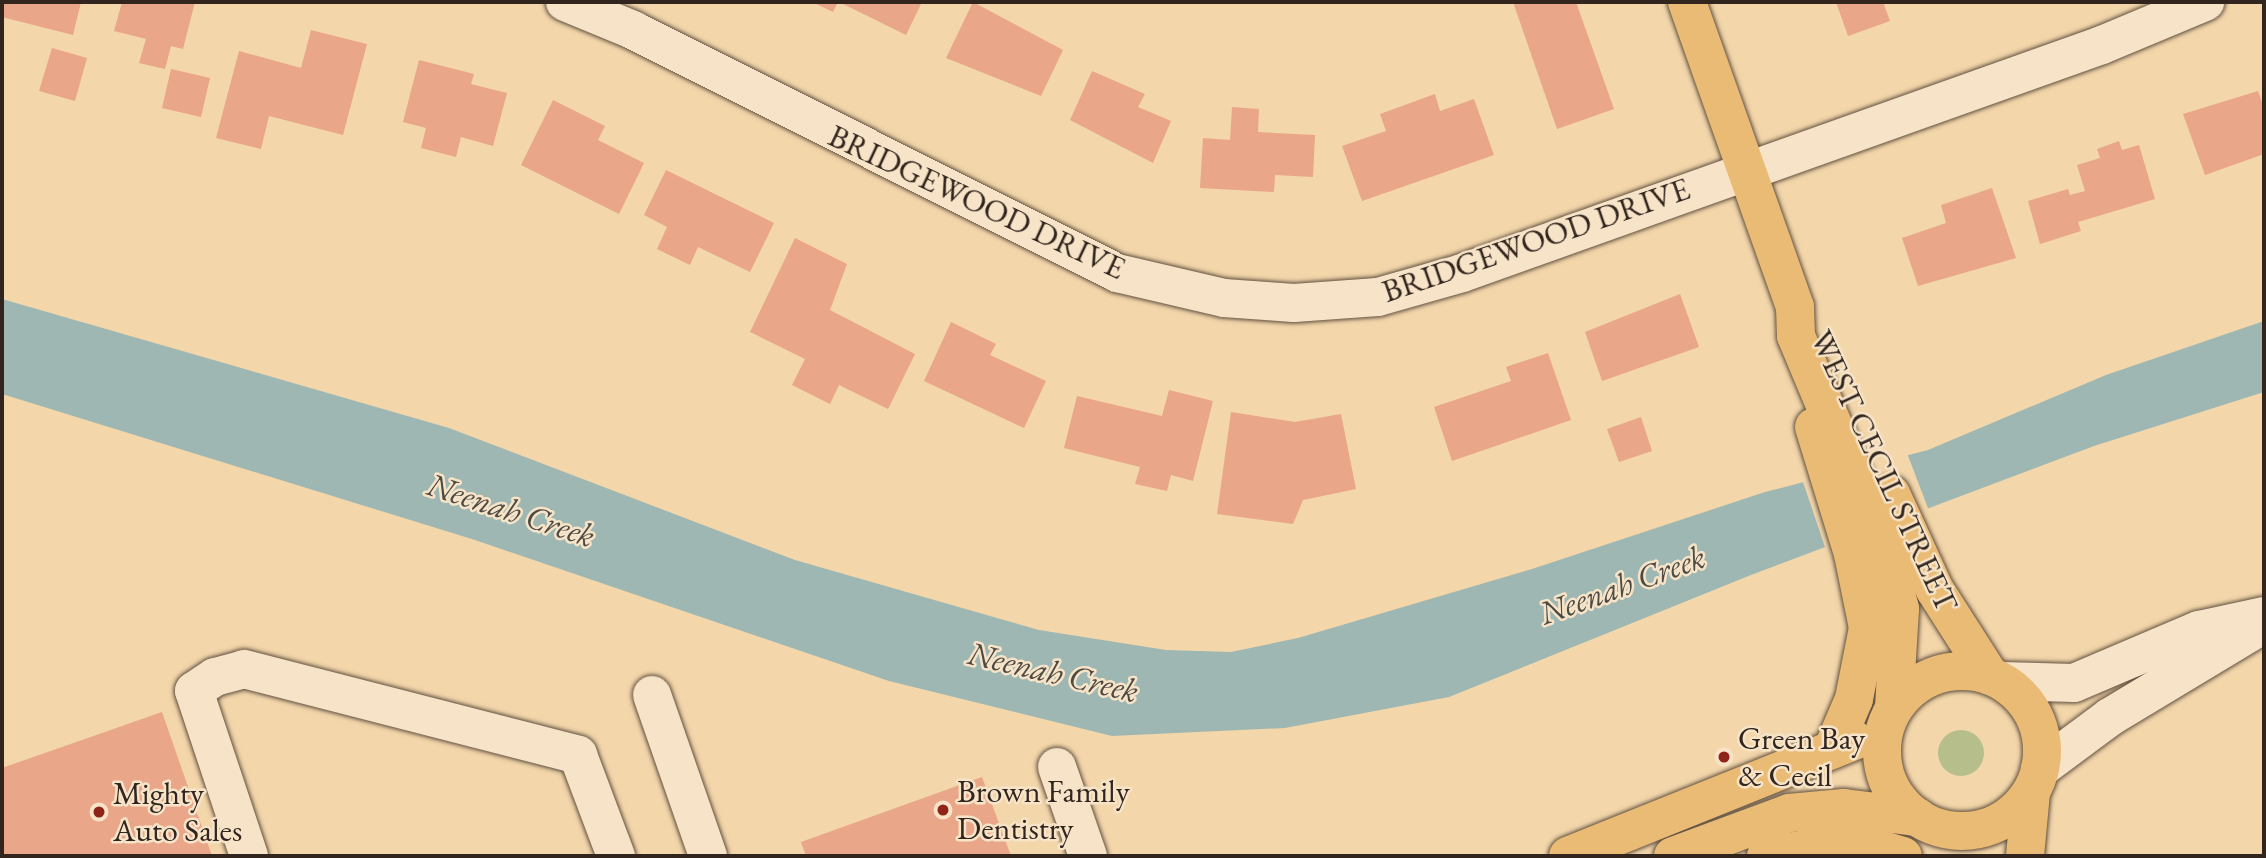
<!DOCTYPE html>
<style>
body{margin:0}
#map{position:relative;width:2266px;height:858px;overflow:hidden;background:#f3d6aa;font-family:"EB Garamond",serif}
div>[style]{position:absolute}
.green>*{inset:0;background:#b6bf8c}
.round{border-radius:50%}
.water>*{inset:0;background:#9eb7b2}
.pier>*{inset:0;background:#f3d6aa}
.building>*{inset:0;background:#e9a688}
.roads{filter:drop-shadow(0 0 2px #625141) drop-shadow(0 0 2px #625141)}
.minor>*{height:38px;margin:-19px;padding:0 19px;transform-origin:19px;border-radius:19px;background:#f7e4c8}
.major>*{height:38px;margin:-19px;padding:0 19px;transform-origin:19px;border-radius:19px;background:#eabb75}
.major>.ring{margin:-19px;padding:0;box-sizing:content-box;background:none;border:38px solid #eabb75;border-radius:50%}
.dots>*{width:19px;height:19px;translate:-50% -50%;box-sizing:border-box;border:4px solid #f7e4c8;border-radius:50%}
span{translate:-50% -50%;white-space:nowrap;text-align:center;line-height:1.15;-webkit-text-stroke:5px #f7e4c8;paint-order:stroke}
.street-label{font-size:32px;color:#31251e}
.poi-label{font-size:32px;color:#31251e}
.left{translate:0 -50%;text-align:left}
.water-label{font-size:33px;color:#4c4a43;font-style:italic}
.frame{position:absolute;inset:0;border:4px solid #31251e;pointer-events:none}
</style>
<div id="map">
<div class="green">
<i class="round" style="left:1938px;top:730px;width:46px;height:46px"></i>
</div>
<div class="water">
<i style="clip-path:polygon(2px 299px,449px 428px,795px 560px,1039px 630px,1166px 650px,1231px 652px,1298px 638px,1532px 569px,1765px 492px,1928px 450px,2106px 375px,2264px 321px,2264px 392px,2094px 446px,1751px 575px,1449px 697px,1285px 728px,1112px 736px,889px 681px,475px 540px,2px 394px)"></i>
</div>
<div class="pier">
<i style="clip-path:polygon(1907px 453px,1929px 511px,1826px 550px,1803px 482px)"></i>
</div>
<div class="building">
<i style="clip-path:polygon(2px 2px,81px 2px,73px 35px,2px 17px)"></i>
<i style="clip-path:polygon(122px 2px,195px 2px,183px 49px,171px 46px,165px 69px,139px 63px,146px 39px,114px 31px)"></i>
<i style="clip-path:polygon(812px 2px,838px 2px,833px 12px)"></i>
<i style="clip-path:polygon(839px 2px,922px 2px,906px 35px)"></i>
<i style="clip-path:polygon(973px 2px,1063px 50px,1041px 96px,946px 58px)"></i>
<i style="clip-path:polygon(1513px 2px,1576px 2px,1614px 109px,1557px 129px)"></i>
<i style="clip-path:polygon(1836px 2px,1883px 2px,1890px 21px,1848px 36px)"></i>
<i style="clip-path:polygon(311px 30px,367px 44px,343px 135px,269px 116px,261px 149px,216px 138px,239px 51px,301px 68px)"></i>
<i style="clip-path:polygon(52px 48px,87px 58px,75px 101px,39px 91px)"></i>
<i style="clip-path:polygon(419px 60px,474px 74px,471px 84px,507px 93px,493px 146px,461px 137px,456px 157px,421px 148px,426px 128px,403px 122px)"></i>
<i style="clip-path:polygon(171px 69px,210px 78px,201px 117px,162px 108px)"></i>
<i style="clip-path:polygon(1092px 71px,1145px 94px,1138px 107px,1171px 121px,1153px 163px,1070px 120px)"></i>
<i style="clip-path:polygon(2258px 91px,2264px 108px,2264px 154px,2205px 175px,2183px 114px)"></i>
<i style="clip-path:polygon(1435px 94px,1440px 111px,1474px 99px,1494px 155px,1362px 201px,1342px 146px,1386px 131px,1380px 114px)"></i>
<i style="clip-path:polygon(553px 100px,605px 126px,598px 140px,644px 163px,619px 214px,521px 165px)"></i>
<i style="clip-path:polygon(1232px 107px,1259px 109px,1258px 132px,1315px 135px,1313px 177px,1275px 175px,1274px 192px,1200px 188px,1203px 138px,1230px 140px)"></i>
<i style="clip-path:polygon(2119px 141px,2122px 150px,2139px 145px,2155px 199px,2078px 222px,2081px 231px,2040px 244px,2028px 201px,2068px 189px,2070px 195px,2085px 191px,2077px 165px,2100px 158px,2097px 149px)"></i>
<i style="clip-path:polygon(666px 170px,774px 223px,750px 272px,698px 247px,690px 265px,657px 249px,667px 227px,644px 215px)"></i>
<i style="clip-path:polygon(1992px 188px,2016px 258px,1918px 286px,1902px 238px,1946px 223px,1941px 205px)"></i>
<i style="clip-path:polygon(795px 238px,847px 264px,830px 310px,915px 354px,888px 409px,839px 385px,830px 404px,792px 385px,805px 359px,750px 332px)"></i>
<i style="clip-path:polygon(1680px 294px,1699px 347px,1602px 381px,1585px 332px)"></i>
<i style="clip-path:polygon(951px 322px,996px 344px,990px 355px,1046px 381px,1024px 428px,924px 381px)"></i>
<i style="clip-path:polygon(1548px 353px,1571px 420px,1452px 461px,1434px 407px,1511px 381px,1506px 367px)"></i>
<i style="clip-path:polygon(1169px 390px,1213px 401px,1193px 481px,1171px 475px,1167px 491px,1135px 484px,1140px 467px,1064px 448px,1077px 396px,1162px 416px)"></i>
<i style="clip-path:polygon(1231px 412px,1295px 422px,1341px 414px,1356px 489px,1303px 500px,1293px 524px,1217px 514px)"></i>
<i style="clip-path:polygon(1641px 417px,1652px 451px,1619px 462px,1607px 429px)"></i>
<i style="clip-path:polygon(162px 712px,212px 856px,2px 856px,2px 768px)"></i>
<i style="clip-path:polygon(982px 777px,1011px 856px,806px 856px,801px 842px)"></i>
</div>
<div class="roads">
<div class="minor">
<i style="left:565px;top:2px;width:74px;rotate:22.4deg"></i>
<i style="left:633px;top:30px;width:542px;rotate:26.66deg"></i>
<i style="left:1117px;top:273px;width:110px;rotate:13.2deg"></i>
<i style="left:1224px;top:298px;width:70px;rotate:4.1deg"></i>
<i style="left:1294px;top:303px;width:84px;rotate:-4.1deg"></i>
<i style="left:1378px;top:297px;width:87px;rotate:-15.9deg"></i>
<i style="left:1462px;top:273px;width:679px;rotate:-19.61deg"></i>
<i style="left:2102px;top:45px;width:112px;rotate:-22.7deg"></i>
<i style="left:2002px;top:681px;width:72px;rotate:1.6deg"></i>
<i style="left:2074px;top:683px;width:136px;rotate:-23deg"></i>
<i style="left:2199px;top:630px;width:66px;rotate:-12.2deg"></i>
<i style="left:652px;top:695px;width:170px;rotate:70.8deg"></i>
<i style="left:1057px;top:767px;width:94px;rotate:70.8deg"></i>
<i style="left:2040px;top:769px;width:87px;rotate:-36.6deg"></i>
<i style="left:2110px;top:717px;width:180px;rotate:-31.1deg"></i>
<i style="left:249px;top:856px;width:174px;rotate:-108.4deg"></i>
<i style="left:194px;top:691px;width:25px;rotate:-34deg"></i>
<i style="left:215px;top:677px;width:30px;rotate:-15deg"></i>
<i style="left:244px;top:669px;width:345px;rotate:14.4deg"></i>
<i style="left:578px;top:755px;width:108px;rotate:69.4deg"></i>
</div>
<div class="major">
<i style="left:1687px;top:2px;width:324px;rotate:70.5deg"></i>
<i style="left:1795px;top:307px;width:29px;rotate:88deg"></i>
<i style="left:1796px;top:336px;width:233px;rotate:67.3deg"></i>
<i style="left:1886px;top:551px;width:60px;rotate:76.4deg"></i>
<i style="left:1900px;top:609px;width:98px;rotate:93.5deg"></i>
<i style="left:1814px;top:427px;width:133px;rotate:72.9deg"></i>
<i style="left:1853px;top:554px;width:76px;rotate:78.5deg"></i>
<i style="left:1868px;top:628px;width:72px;rotate:101.2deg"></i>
<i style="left:1854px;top:699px;width:53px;rotate:113.2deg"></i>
<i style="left:1891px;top:494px;width:106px;rotate:65.4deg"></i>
<i style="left:1935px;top:590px;width:102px;rotate:57.4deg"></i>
<i class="ring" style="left:1882px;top:671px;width:122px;height:122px"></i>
<i style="left:1568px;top:856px;width:310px;rotate:-21.9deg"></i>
<i style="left:1673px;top:856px;width:124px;rotate:-20.3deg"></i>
<i style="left:1789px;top:813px;width:55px;rotate:-5.2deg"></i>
<i style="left:1844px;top:808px;width:74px;rotate:7deg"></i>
<i style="left:1766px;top:856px;width:87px;rotate:-9.9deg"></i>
<i style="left:1852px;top:841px;width:53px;rotate:16.4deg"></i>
<i style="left:2025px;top:856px;width:63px;rotate:-84.6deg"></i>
</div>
</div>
<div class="dots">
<i style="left:1724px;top:757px;background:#8f2418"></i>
<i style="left:943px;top:810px;background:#8f2418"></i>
<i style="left:99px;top:812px;background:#8f2418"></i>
</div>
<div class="street-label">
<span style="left:977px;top:202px;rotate:25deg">BRIDGEWOOD DRIVE</span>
<span style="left:1536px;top:240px;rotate:-19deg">BRIDGEWOOD DRIVE</span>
<span style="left:1884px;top:471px;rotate:65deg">WEST CECIL STREET</span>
</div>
<div class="poi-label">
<span class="left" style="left:1738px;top:757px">Green Bay<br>&amp; Cecil</span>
<span class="left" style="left:957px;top:810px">Brown Family<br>Dentistry</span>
<span class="left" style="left:113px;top:812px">Mighty<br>Auto Sales</span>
</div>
<div class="water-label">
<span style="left:511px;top:510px;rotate:18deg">Neenah Creek</span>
<span style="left:1622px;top:585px;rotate:-20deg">Neenah Creek</span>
<span style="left:1053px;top:672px;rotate:13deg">Neenah Creek</span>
</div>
<div class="frame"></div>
</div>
